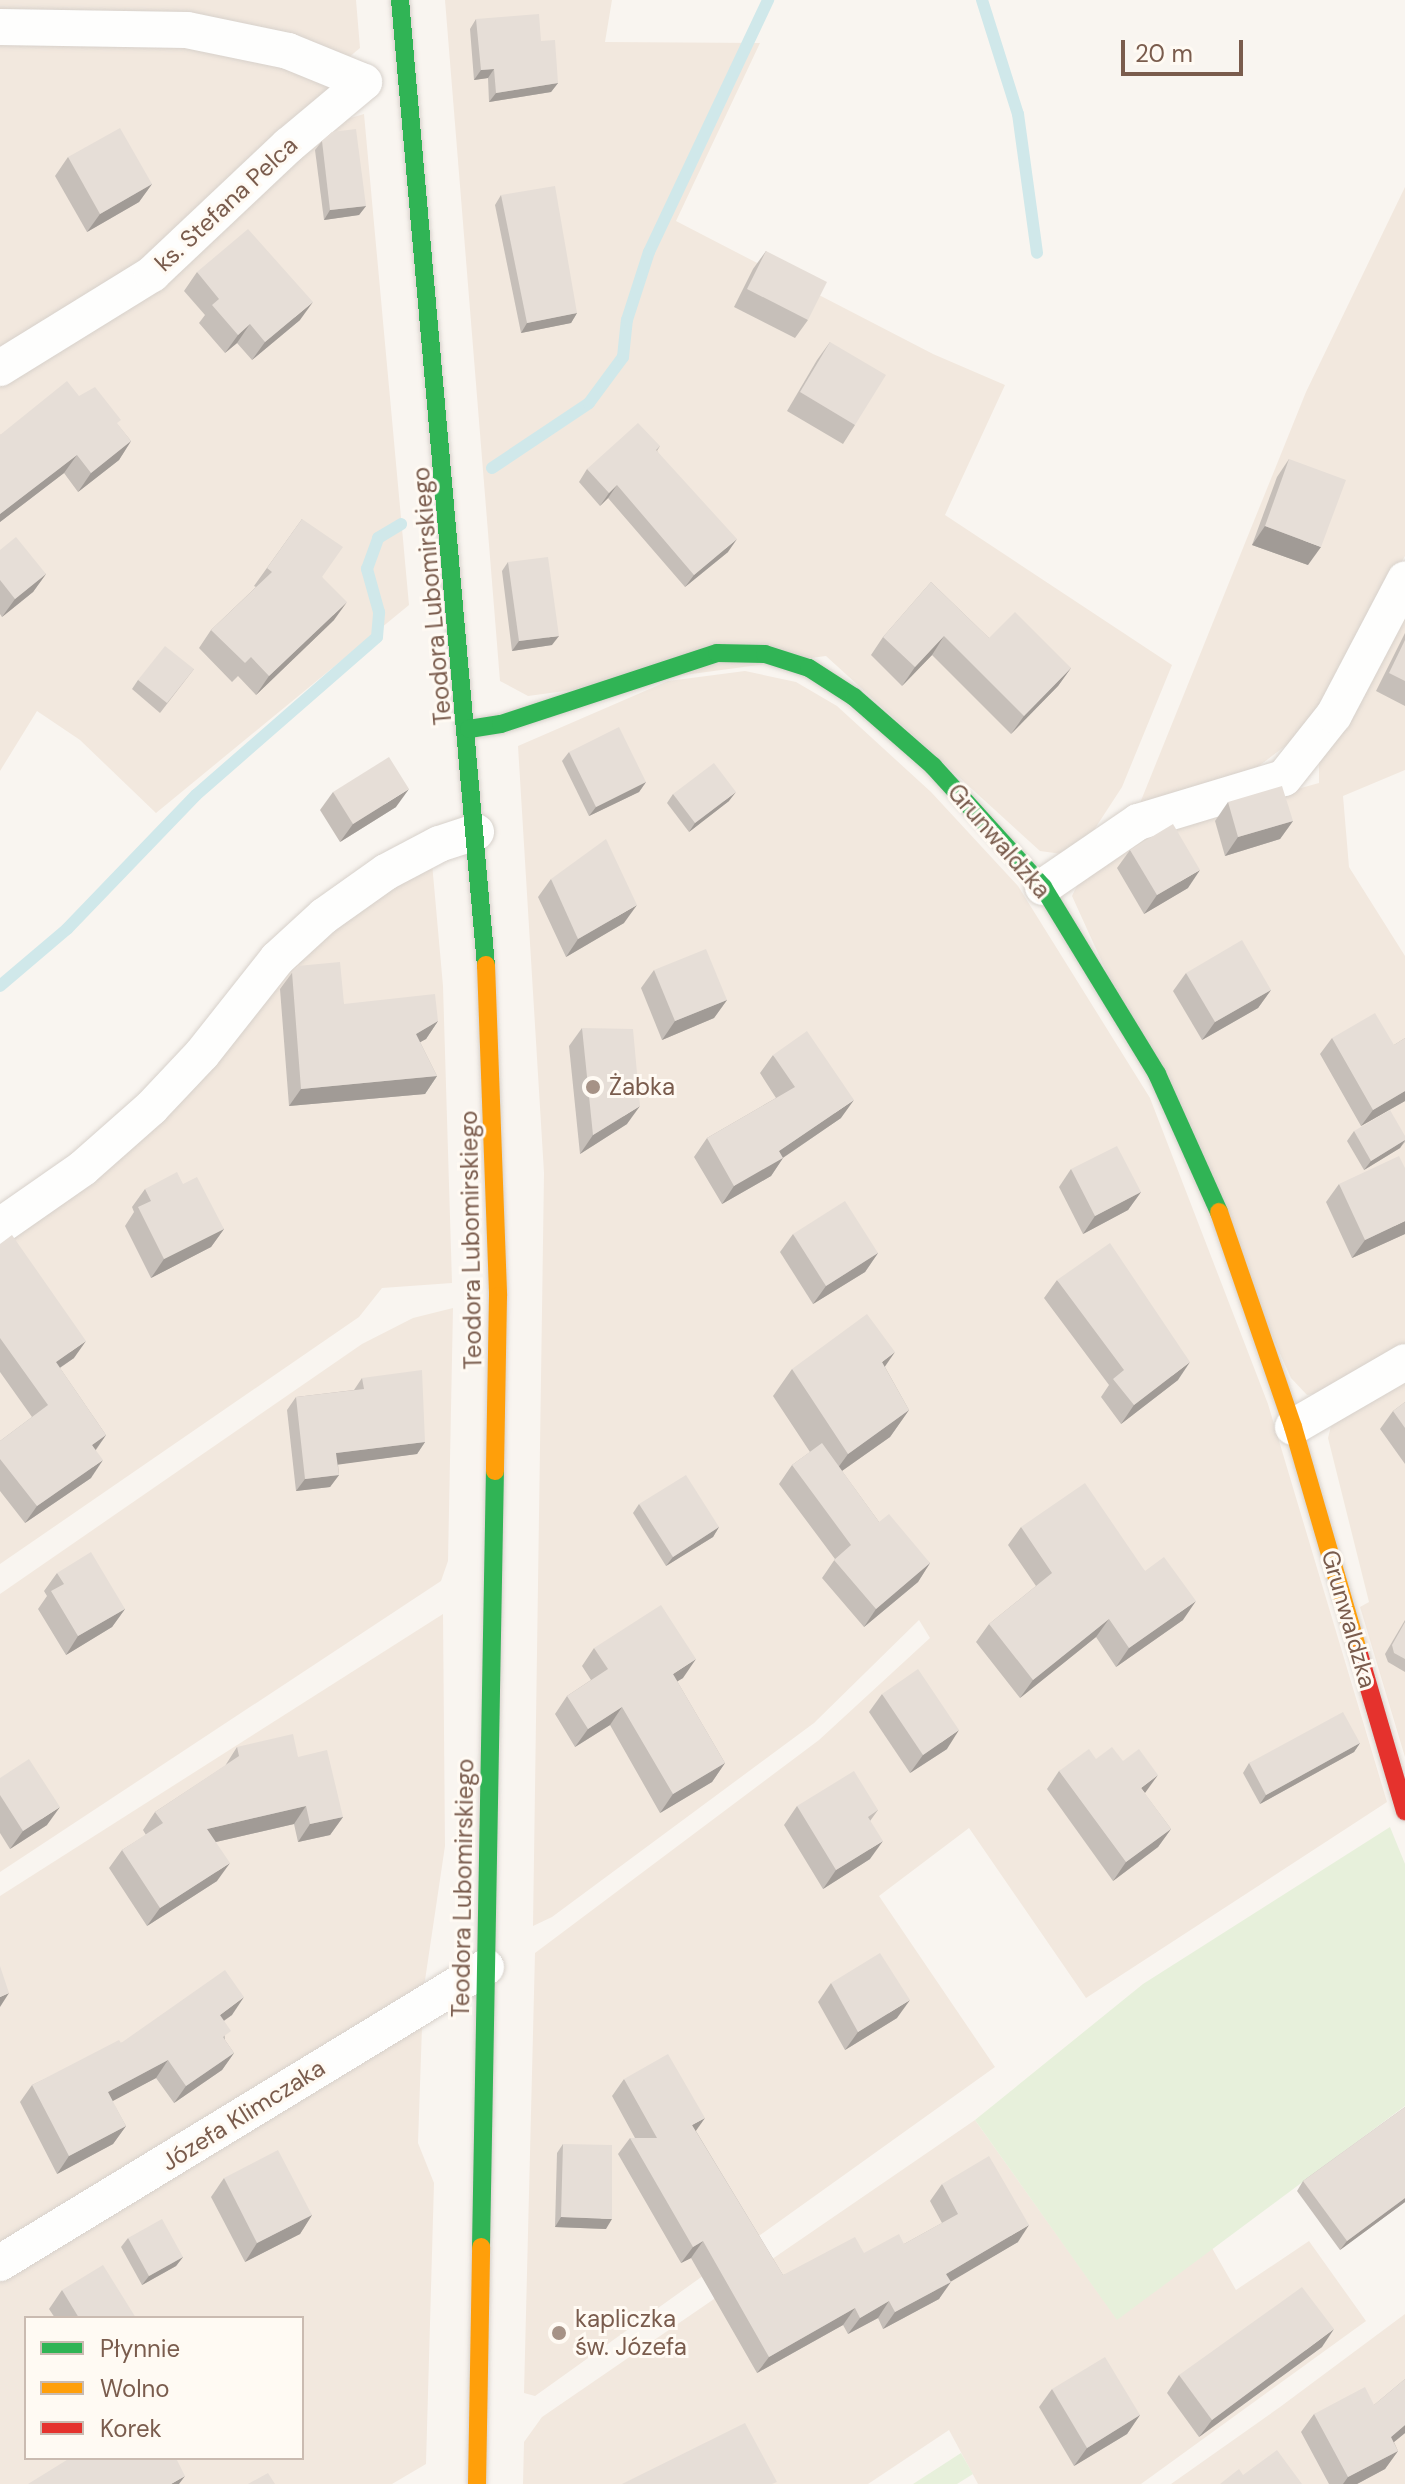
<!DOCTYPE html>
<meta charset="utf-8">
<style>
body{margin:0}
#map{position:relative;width:1405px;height:2484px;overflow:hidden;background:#f9f5f0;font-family:"DM Sans",sans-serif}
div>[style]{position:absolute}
.residential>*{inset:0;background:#f2e8de}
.green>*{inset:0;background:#e7f0db}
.stream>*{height:12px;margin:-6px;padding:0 6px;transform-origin:6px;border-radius:6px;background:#d0e8ea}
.roads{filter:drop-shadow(0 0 2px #d7d1cb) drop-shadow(0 0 2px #d7d1cb)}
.street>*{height:36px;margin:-18px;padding:0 18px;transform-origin:18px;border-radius:18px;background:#fefefd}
.fast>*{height:18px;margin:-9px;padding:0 9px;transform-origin:9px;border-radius:9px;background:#30b455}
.slow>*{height:18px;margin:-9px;padding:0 9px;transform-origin:9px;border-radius:9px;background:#ff9f0a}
.jam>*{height:18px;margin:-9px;padding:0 9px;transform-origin:9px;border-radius:9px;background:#e5322d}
.wall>*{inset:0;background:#c6bfb9}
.shaded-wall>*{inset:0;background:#a19b96}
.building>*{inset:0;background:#e6ded7}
.dots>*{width:22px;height:22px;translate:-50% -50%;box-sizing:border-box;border:4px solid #fffaf3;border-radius:50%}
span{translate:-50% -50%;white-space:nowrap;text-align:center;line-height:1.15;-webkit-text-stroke:6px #fffaf3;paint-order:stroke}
.street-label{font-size:24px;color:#7a5c4d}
.poi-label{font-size:24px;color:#7a5c4d}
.left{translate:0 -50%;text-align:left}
.legend{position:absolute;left:24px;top:2316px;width:280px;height:144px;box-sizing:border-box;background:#fffaf3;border:2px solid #cabbb1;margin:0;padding:10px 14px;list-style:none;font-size:24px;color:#7a5c4d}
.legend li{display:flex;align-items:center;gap:16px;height:40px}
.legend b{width:40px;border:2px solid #cabbb1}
.scale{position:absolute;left:1121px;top:40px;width:122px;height:36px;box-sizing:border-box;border:4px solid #7a5c4d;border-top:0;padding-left:10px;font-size:24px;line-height:28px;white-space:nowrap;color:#7a5c4d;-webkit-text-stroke:6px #fffaf3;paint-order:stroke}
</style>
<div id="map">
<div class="residential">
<i style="clip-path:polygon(0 0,356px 0,360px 48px,348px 58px,0 16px)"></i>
<i style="clip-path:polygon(445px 0,612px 0,605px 42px,760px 43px,676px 221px,933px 354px,1005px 385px,945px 515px,1172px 665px,1122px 787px,1094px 830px,1062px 854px,1040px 851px,826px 656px,528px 696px,500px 681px)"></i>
<i style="clip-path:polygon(136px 35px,289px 63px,346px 86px,147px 266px,0 352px,0 38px)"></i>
<i style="clip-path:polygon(364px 114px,409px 605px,156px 813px,80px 740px,37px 711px,0 771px,0 382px,330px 124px)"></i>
<i style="clip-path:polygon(1405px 187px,1405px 556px,1309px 728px,1243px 778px,1136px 813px,1306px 392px)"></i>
<i style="clip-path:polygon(1405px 603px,1405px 770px,1343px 796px,1349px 867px,1405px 956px,1405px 1350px,1343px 1390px,1307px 1395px,1291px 1378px,1072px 896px,1086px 867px,1134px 834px,1319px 783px,1319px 755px)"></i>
<i style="clip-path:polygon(745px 671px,796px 682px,837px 706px,931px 792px,1018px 886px,1150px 1098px,1268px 1404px,1387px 1802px,1086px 1998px,969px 1828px,879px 1896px,995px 2067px,535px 2396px,524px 2393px,535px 1953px,819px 1740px,930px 1638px,919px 1620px,814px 1723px,552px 1917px,533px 1926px,544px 1173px,518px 746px,668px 681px)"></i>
<i style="clip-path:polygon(432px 863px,443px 986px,452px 1283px,382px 1288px,359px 1317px,0 1564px,0 1239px,287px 966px,350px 915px)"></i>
<i style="clip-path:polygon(453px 1308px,448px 1561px,441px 1581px,0 1872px,0 1594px,362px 1344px,413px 1318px)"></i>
<i style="clip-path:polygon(1405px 1380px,1405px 1757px,1360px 1607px,1369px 1602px,1328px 1438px,1331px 1426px)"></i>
<i style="clip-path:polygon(443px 1614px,445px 1846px,424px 1987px,0 2252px,0 1896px)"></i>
<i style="clip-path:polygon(evenodd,422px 2027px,418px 2143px,434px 2183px,426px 2464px,392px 2484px,0 2484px,0 2280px,422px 2027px,26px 2318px,302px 2318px,302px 2458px,26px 2458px,26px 2318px)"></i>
<i style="clip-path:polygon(975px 2120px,1117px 2319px,1212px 2248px,1236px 2290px,1309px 2241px,1366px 2321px,1141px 2484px,978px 2484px,949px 2430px,868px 2484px,523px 2484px,524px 2442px,542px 2417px)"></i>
<i style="clip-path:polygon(1405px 2314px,1405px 2484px,1171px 2484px,1280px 2407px)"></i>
</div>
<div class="green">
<i style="clip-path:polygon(1390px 1827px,1405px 1864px,1405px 2106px,1117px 2320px,975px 2120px,1143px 1984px)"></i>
<i style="clip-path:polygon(961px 2453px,973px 2474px,957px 2484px,913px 2484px)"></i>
</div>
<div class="stream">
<i style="left:982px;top:0;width:120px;rotate:72.5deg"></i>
<i style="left:1018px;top:114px;width:140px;rotate:82.2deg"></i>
<i style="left:492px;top:468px;width:117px;rotate:-33.8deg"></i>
<i style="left:589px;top:403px;width:57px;rotate:-53.5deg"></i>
<i style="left:623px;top:357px;width:37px;rotate:-84deg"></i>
<i style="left:627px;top:320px;width:71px;rotate:-72.1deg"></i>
<i style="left:649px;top:252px;width:279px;rotate:-64.7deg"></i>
<i style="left:0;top:986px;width:88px;rotate:-40.4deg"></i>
<i style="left:67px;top:929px;width:186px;rotate:-46.1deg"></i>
<i style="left:196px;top:795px;width:240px;rotate:-41.1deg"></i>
<i style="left:377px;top:637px;width:25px;rotate:-85deg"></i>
<i style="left:379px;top:612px;width:45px;rotate:-105.6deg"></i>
<i style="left:367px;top:569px;width:33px;rotate:-70deg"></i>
<i style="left:378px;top:538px;width:27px;rotate:-31deg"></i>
</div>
<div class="roads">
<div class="street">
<i style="left:0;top:27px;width:187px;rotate:0.9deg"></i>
<i style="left:187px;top:30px;width:103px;rotate:11.7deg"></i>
<i style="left:288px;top:51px;width:82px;rotate:22.2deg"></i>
<i style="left:0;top:368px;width:179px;rotate:-31.7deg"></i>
<i style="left:152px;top:274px;width:188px;rotate:-43.3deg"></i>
<i style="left:289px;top:145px;width:98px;rotate:-40deg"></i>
<i style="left:1043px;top:887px;width:115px;rotate:-34.4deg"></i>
<i style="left:1138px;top:822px;width:152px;rotate:-16.8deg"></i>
<i style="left:1284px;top:778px;width:80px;rotate:-51.6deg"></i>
<i style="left:1334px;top:715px;width:153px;rotate:-62.3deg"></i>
<i style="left:0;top:1226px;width:101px;rotate:-34.9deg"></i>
<i style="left:83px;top:1168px;width:91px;rotate:-41.4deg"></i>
<i style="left:151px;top:1108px;width:74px;rotate:-46.6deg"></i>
<i style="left:202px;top:1054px;width:121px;rotate:-51.7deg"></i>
<i style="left:277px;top:959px;width:64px;rotate:-42.5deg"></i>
<i style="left:324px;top:916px;width:76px;rotate:-35.4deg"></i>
<i style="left:386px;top:872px;width:60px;rotate:-27.8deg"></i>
<i style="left:439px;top:844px;width:39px;rotate:-18deg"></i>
<i style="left:1293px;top:1427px;width:129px;rotate:-30.1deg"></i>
<i style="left:0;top:2263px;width:569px;rotate:-31.34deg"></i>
</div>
<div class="fast">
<i style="left:400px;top:0;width:969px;rotate:84.91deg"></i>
<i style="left:469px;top:729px;width:32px;rotate:-9deg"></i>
<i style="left:501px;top:724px;width:227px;rotate:-18.2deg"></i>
<i style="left:717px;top:653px;width:48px;rotate:1.2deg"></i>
<i style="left:765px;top:654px;width:46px;rotate:17.7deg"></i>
<i style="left:809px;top:668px;width:54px;rotate:32.8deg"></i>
<i style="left:854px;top:697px;width:105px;rotate:41.1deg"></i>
<i style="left:933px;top:766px;width:164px;rotate:47.7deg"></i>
<i style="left:1043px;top:887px;width:219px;rotate:58.6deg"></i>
<i style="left:1157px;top:1074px;width:151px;rotate:65.8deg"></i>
<i style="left:481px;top:2247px;width:776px;rotate:-88.97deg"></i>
</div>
<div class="slow">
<i style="left:486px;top:965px;width:331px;rotate:87.9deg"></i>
<i style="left:498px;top:1296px;width:175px;rotate:91deg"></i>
<i style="left:1219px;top:1212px;width:227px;rotate:71deg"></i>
<i style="left:1293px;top:1427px;width:236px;rotate:73.8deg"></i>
<i style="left:477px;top:2484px;width:237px;rotate:-89deg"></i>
</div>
<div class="jam">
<i style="left:1359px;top:1654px;width:164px;rotate:73.7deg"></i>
</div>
</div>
<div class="wall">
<i style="clip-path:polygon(476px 19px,541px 41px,558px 83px,551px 92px,489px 102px,488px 78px,474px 80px,470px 29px)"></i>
<i style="clip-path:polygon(322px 141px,366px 206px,359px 215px,324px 220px,315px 150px)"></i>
<i style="clip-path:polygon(68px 157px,152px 184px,139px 202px,87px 232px,55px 176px)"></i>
<i style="clip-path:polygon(501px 195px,577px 313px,571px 323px,521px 333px,495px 205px)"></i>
<i style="clip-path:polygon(766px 251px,808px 320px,795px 338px,734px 307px,753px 269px)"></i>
<i style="clip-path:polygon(197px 272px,300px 320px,252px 360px,237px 343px,225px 353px,199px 323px,205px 315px,184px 291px)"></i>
<i style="clip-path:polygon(830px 342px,855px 425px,843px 444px,787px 411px,817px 360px)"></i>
<i style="clip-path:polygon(79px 396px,118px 425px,131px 441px,119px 460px,78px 492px,64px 473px,0 522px,0 435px)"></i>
<i style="clip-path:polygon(660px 446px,657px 451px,728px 552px,685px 587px,608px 498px,600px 506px,579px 482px,587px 469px)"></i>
<i style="clip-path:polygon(1289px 459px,1308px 565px,1252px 545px,1277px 477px)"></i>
<i style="clip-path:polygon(302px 519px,322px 577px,334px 620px,256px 695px,238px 676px,232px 682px,199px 648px,211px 630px,256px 587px,254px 586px)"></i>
<i style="clip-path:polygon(0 550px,46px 574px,33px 592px,2px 617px,0 614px)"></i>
<i style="clip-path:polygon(508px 562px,552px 645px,512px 651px,502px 571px)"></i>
<i style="clip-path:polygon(931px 582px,989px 638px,1071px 668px,1058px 686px,1011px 734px,932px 655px,902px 686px,871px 655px,883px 637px)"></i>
<i style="clip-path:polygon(1405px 633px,1405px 706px,1376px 691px)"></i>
<i style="clip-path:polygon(194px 669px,160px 713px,132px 689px,138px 680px)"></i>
<i style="clip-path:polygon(569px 752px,646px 782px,639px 792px,589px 816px,562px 761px)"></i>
<i style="clip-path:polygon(333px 792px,396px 807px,340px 842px,320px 810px)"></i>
<i style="clip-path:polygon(673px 794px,729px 801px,689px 832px,667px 803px)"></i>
<i style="clip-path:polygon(1228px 802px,1293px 821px,1280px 839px,1225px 856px,1215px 821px)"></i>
<i style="clip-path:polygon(1130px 850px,1188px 888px,1144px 914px,1117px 868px)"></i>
<i style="clip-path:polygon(551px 879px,624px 923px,566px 957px,538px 897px)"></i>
<i style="clip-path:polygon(297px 966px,344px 1004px,438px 1021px,426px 1039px,420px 1042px,437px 1076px,425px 1094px,289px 1106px,280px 989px)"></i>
<i style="clip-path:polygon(654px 970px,727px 1000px,714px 1018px,662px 1040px,641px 988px)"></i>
<i style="clip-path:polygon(1186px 973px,1271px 990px,1258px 1008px,1202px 1040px,1173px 991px)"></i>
<i style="clip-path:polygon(582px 1028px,627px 1124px,580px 1154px,569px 1046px)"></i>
<i style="clip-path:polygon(1332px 1038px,1394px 1045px,1405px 1038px,1405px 1101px,1361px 1126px,1320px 1054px)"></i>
<i style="clip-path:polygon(773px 1055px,841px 1118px,783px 1158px,771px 1176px,722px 1204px,694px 1157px,707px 1138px,776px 1098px,760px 1073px)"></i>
<i style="clip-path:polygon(1354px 1131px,1405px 1136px,1405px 1142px,1400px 1148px,1364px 1170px,1347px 1141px)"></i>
<i style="clip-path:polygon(1071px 1169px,1141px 1192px,1128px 1210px,1083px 1234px,1059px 1187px)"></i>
<i style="clip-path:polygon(183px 1184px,224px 1229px,211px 1247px,151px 1278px,125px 1226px,134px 1212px,132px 1207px,145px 1189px)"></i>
<i style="clip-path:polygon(1339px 1184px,1405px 1234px,1352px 1258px,1326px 1202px)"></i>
<i style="clip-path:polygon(793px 1234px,878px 1253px,865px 1272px,813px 1304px,780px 1252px)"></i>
<i style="clip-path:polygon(0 1244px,74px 1358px,60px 1368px,106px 1435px,96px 1450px,91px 1478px,25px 1523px,0 1491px,0 1441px,32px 1417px,0 1372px)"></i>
<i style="clip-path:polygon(1057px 1280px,1178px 1380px,1121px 1424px,1101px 1397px,1109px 1385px,1044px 1298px)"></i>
<i style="clip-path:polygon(885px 1367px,909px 1410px,890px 1437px,842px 1471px,879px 1522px,930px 1563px,918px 1582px,864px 1627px,822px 1578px,835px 1559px,779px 1484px,792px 1465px,810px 1452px,773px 1396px,792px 1369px)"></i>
<i style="clip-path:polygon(362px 1378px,425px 1442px,417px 1454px,338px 1464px,339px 1475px,330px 1487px,296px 1491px,287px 1410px,296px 1397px,354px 1390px)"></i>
<i style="clip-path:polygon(1405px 1402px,1405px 1464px,1380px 1429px,1393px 1411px)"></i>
<i style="clip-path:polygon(639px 1504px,719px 1527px,713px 1537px,666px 1566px,633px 1513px)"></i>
<i style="clip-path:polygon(1021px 1527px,1145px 1571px,1183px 1620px,1116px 1667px,1096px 1637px,1020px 1698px,976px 1642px,989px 1624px,1036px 1586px,1008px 1545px)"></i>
<i style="clip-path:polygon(57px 1573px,125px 1609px,112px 1627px,66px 1655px,38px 1609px,47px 1596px,44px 1591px)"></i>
<i style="clip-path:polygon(1405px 1620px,1405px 1672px,1388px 1662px,1385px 1654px)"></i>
<i style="clip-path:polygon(594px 1648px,683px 1678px,677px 1681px,725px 1763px,712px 1782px,660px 1813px,610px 1725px,575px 1747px,555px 1714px,567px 1696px,591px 1680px,582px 1666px)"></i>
<i style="clip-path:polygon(882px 1694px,947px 1749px,910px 1773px,869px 1712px)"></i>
<i style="clip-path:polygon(1360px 1743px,1354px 1752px,1260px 1804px,1243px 1773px,1249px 1763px)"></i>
<i style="clip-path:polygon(237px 1747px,298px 1757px,343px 1817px,330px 1835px,298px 1842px,294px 1824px,216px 1842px,217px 1881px,147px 1926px,109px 1868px,122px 1850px,146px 1835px,143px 1830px,155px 1812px,225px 1766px)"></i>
<i style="clip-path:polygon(1096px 1759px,1145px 1794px,1171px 1829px,1158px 1847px,1113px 1881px,1047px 1789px,1059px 1771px)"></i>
<i style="clip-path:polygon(0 1778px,47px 1825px,10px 1849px,0 1833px)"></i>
<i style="clip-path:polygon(797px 1806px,878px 1810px,870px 1821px,870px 1859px,823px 1889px,784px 1825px)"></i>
<i style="clip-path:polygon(831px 1983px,897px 2018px,845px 2050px,818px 2002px)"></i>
<i style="clip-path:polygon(232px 2015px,224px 2021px,225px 2040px,234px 2053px,222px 2070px,174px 2103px,156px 2078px,112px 2101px,126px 2126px,113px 2144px,57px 2174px,20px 2102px,32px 2085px,121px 2043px)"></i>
<i style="clip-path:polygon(624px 2079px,696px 2131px,783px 2275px,904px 2244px,942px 2223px,930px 2201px,942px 2184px,1018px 2242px,950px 2281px,939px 2299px,883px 2329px,878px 2318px,848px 2334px,843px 2325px,757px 2373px,691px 2258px,681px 2263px,618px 2154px,630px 2138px,635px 2138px,612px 2096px)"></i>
<i style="clip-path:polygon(1405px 2107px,1405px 2202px,1340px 2250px,1297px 2191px,1303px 2181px)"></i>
<i style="clip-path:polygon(563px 2144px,606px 2229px,555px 2227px,557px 2153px)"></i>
<i style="clip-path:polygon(224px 2178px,312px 2215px,300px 2234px,245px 2262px,211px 2197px)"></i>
<i style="clip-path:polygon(128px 2238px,183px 2257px,176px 2266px,142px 2285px,121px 2247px)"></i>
<i style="clip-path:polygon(62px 2290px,136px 2318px,55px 2318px,49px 2309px)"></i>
<i style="clip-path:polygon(1322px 2347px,1199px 2437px,1167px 2393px,1179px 2375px)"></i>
<i style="clip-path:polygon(1405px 2379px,1405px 2433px,1394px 2442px,1398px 2451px,1385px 2469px,1357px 2484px,1329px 2484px,1301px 2432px,1314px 2414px,1374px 2405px)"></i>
<i style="clip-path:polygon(1052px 2389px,1140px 2415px,1127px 2434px,1074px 2466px,1039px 2407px)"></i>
</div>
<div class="shaded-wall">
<i style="clip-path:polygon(494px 69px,488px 78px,474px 80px,481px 70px)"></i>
<i style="clip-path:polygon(558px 83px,551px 92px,489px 102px,496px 93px)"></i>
<i style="clip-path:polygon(152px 184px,139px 202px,87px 232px,100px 214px)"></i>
<i style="clip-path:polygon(366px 206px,359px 215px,324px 220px,330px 210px)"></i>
<i style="clip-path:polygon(313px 302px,300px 320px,252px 360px,265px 342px)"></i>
<i style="clip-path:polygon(577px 313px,571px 323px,521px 333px,527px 323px)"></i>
<i style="clip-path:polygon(250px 324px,237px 343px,225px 353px,238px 335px)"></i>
<i style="clip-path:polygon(131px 441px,119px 460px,78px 492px,91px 473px)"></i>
<i style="clip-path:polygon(77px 455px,64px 473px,0 522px,0 514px)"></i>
<i style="clip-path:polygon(617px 485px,608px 498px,600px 506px,609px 493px)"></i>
<i style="clip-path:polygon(1265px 526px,1321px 547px,1308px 565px,1252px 545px)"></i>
<i style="clip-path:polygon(737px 539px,728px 552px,685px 587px,694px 575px)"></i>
<i style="clip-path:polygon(46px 574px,33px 592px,2px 617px,15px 599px)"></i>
<i style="clip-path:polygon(347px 602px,334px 620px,256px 695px,269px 676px)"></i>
<i style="clip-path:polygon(559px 636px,552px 645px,512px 651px,519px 641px)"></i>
<i style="clip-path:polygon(944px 636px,932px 655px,902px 686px,915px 667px)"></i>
<i style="clip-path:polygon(1071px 668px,1058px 686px,1011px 734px,1024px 716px)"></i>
<i style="clip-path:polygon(646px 782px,639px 792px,589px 816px,596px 807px)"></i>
<i style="clip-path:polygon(409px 789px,396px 807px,340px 842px,353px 824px)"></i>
<i style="clip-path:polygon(736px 792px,729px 801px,689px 832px,695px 823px)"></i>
<i style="clip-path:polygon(1293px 821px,1280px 839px,1225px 856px,1238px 837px)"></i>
<i style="clip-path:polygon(1200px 870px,1188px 888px,1144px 914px,1157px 895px)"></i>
<i style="clip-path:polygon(637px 905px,624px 923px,566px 957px,578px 939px)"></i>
<i style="clip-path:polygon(1271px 990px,1258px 1008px,1202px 1040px,1215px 1022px)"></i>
<i style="clip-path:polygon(727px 1000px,714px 1018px,662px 1040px,675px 1021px)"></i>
<i style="clip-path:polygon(438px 1021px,426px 1039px,404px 1051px,416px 1034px)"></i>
<i style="clip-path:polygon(437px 1076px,425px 1094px,289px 1106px,301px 1089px)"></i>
<i style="clip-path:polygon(1405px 1091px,1405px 1101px,1361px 1126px,1373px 1110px)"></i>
<i style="clip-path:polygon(854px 1100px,841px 1118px,781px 1159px,783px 1158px,771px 1176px,722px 1204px,734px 1186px,779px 1151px)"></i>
<i style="clip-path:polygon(640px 1106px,627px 1124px,580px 1154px,593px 1135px)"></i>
<i style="clip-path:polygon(1405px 1140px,1400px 1148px,1364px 1170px,1371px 1161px)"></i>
<i style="clip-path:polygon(1141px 1192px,1128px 1210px,1083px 1234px,1095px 1216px)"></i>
<i style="clip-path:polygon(1405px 1221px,1405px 1234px,1352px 1258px,1365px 1240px)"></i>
<i style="clip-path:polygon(224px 1229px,211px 1247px,151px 1278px,164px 1259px)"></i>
<i style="clip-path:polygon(878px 1253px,865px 1272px,813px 1304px,826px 1286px)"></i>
<i style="clip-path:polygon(86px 1341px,74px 1358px,43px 1379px,56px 1362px)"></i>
<i style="clip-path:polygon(895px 1352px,877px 1378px,882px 1362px)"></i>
<i style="clip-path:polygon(1190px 1362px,1178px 1380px,1121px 1424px,1134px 1405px)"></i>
<i style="clip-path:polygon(909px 1410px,890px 1437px,829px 1480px,848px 1454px)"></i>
<i style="clip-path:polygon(106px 1435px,94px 1452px,92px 1445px)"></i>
<i style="clip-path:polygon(425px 1442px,417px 1454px,328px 1466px,336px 1453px)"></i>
<i style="clip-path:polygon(103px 1460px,91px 1478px,25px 1523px,37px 1506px)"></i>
<i style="clip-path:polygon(339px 1475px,330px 1487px,296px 1491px,305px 1479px)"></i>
<i style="clip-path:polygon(719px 1527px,713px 1537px,666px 1566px,673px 1557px)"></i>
<i style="clip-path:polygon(930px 1563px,918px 1582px,864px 1627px,876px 1609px)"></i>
<i style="clip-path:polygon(1196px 1601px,1183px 1620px,1116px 1667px,1129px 1648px)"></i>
<i style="clip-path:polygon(125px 1609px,112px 1627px,66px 1655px,78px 1636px)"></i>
<i style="clip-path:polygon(1109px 1619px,1096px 1637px,1020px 1698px,1033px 1680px)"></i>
<i style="clip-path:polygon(696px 1659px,683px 1678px,660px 1692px,673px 1674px)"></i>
<i style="clip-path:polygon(622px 1707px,610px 1725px,575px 1747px,588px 1729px)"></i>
<i style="clip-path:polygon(959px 1730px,947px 1749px,910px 1773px,923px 1755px)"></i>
<i style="clip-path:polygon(1360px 1743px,1354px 1752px,1260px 1804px,1266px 1795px)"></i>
<i style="clip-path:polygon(725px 1763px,712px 1782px,660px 1813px,673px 1794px)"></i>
<i style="clip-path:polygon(1158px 1775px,1145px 1793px,1141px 1788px)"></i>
<i style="clip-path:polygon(306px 1806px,294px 1824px,194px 1847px,207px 1829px)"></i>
<i style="clip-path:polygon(60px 1807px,47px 1825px,10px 1849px,23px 1831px)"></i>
<i style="clip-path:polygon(343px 1817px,330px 1835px,298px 1842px,310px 1824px)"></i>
<i style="clip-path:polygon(1171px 1829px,1158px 1847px,1113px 1881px,1126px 1862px)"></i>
<i style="clip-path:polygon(883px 1841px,870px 1859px,823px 1889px,836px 1870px)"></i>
<i style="clip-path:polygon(230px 1863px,217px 1881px,147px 1926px,160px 1908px)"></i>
<i style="clip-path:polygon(9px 1993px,0 2007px,0 1997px)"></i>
<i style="clip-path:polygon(244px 1997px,232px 2015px,207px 2032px,220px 2015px)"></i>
<i style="clip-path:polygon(910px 2000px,897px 2018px,845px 2050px,858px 2032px)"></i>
<i style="clip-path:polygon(234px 2053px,222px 2070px,174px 2103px,186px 2086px)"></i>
<i style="clip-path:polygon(168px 2060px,156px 2078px,96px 2110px,108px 2092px)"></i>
<i style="clip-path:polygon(705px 2118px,693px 2135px,692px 2125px)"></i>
<i style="clip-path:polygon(126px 2126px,113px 2144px,57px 2174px,69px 2156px)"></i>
<i style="clip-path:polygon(1405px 2198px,1405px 2202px,1340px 2250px,1347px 2241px)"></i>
<i style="clip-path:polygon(312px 2215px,300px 2234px,245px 2262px,257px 2243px)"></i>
<i style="clip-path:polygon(561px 2217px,612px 2219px,606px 2229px,555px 2227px)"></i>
<i style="clip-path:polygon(1029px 2225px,1018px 2242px,935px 2291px,946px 2274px)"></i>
<i style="clip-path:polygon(703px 2241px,691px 2258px,681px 2263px,693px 2247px)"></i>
<i style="clip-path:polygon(183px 2257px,176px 2266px,142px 2285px,149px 2276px)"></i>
<i style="clip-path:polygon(951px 2282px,939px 2299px,883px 2329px,895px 2312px)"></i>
<i style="clip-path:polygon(889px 2301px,878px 2318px,848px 2334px,860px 2318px)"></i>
<i style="clip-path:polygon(855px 2308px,843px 2325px,757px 2373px,769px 2357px)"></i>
<i style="clip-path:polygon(1334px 2329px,1322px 2347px,1199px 2437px,1212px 2420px)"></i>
<i style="clip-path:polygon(1140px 2415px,1127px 2434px,1074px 2466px,1087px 2448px)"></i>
<i style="clip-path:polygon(1405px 2425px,1405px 2433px,1378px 2455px,1391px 2437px)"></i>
<i style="clip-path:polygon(1398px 2451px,1385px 2469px,1357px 2484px,1343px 2484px,1348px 2477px)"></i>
<i style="clip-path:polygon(185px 2476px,179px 2484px,171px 2484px)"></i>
</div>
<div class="building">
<i style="clip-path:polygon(539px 14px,541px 41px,555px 40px,558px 83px,496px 93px,494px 69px,481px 70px,476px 19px)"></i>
<i style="clip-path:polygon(120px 128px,152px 184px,100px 214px,68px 157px)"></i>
<i style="clip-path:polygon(356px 129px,366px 206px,330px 210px,322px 141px,332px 132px)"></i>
<i style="clip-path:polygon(555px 186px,577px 313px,527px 323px,501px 195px)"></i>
<i style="clip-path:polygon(248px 229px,313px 302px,265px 342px,250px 324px,238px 335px,212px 305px,219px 299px,197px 272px)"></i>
<i style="clip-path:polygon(766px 251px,827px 282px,808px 320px,747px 289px)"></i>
<i style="clip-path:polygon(830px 342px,886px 375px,855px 425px,800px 392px)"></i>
<i style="clip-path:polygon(67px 381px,79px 396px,95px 387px,121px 420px,117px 423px,131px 441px,91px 473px,77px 455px,0 514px,0 435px)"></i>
<i style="clip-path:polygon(638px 423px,660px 446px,656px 450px,737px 539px,694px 575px,617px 485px,609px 493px,587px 469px)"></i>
<i style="clip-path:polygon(1289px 459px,1346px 480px,1321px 547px,1265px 526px)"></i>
<i style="clip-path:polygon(302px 519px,343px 547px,322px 577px,347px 602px,269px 676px,251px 657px,245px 663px,211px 630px,272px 572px,267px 568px)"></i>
<i style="clip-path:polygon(16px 537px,46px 574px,15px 599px,0 580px,0 550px)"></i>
<i style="clip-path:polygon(548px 557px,559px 636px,519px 641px,508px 562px)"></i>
<i style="clip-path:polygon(931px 582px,989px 638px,1015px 612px,1071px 668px,1024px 716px,944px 636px,915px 667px,883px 637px)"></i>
<i style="clip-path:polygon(1405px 640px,1405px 681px,1389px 673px)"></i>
<i style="clip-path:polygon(165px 646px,194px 669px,167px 703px,138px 680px)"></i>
<i style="clip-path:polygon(619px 727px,646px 782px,596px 807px,569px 752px)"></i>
<i style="clip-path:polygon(389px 757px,409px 789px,353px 824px,333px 792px)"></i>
<i style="clip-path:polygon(714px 763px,736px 792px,695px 823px,673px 794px)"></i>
<i style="clip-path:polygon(1282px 786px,1293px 821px,1238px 837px,1228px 802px)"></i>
<i style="clip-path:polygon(1173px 824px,1200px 870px,1157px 895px,1130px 850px)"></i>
<i style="clip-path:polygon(606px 839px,637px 905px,578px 939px,551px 879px)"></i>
<i style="clip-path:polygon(1242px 940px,1271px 990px,1215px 1022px,1186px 973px)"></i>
<i style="clip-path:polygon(706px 949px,727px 1000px,675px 1021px,654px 970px)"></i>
<i style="clip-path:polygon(340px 962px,344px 1004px,435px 994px,438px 1021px,416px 1034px,437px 1076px,301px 1089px,292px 972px,297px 966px)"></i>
<i style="clip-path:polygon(1375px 1013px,1394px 1045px,1405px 1038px,1405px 1091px,1373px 1110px,1332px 1038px)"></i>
<i style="clip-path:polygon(582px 1028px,633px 1029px,640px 1106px,593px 1135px)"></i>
<i style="clip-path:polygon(807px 1031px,854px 1100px,779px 1151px,783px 1158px,734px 1186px,707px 1138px,795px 1087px,773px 1055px)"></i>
<i style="clip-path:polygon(1390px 1110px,1405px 1136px,1405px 1140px,1371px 1161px,1354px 1131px)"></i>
<i style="clip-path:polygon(1117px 1146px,1141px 1192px,1095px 1216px,1071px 1169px)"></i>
<i style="clip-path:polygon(1399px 1156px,1405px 1168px,1405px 1221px,1365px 1240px,1339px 1184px)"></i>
<i style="clip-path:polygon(177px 1172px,183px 1184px,197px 1177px,224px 1229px,164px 1259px,138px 1207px,151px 1201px,145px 1189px)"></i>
<i style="clip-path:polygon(845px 1201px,878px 1253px,826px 1286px,793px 1234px)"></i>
<i style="clip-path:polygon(12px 1235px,86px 1341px,56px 1362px,106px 1435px,92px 1445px,103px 1460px,37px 1506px,0 1459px,0 1441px,48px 1405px,0 1338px,0 1244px)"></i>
<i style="clip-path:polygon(1110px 1243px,1190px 1362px,1134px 1405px,1113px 1379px,1124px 1370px,1057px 1280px)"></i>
<i style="clip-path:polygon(867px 1314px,895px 1352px,882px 1362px,909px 1410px,848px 1454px,792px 1369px)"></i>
<i style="clip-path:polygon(422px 1370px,425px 1442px,336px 1453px,339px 1475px,305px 1479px,296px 1397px,364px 1389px,362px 1378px)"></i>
<i style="clip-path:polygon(1405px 1402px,1405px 1428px,1393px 1411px)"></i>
<i style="clip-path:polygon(822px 1443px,879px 1522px,889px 1514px,930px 1563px,876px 1609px,834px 1560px,851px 1545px,792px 1465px)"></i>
<i style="clip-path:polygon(686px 1475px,719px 1527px,673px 1557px,639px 1504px)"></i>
<i style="clip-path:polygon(1085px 1483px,1145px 1571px,1164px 1557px,1196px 1601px,1129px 1648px,1109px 1619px,1033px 1680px,989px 1624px,1052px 1573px,1021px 1527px)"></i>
<i style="clip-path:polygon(91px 1552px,125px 1609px,78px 1636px,51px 1591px,64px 1584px,57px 1573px)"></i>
<i style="clip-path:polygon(661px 1605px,696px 1659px,673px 1674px,725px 1763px,673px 1794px,622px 1707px,588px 1729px,567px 1696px,608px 1669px,594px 1648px)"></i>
<i style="clip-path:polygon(1405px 1622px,1405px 1659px,1394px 1653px,1392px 1645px)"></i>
<i style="clip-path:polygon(918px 1669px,959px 1730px,923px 1755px,882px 1694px)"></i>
<i style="clip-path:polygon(1343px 1712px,1360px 1743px,1266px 1795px,1249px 1763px)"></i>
<i style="clip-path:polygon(293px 1734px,298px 1757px,327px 1750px,343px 1817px,310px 1824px,306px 1806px,207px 1829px,230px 1863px,160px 1908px,122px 1850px,163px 1823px,155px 1812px,239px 1756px,237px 1747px)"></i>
<i style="clip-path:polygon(1112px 1747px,1123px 1761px,1139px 1749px,1158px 1775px,1141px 1788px,1171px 1829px,1126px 1862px,1059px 1771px,1089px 1749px,1096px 1759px)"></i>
<i style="clip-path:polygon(29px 1759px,60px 1807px,23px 1831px,0 1795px,0 1778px)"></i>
<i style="clip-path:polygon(854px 1771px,878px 1810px,868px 1817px,883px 1841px,836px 1870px,797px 1806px)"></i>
<i style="clip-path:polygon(880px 1953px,910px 2000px,858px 2032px,831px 1983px)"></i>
<i style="clip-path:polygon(0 1966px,9px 1993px,0 1997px)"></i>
<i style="clip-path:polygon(225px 1970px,244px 1997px,220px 2015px,231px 2031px,223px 2037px,234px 2053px,186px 2086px,168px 2060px,108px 2092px,126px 2126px,69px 2156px,32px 2085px,119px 2040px,121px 2043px)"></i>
<i style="clip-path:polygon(668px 2054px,705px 2118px,692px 2125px,783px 2275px,855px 2237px,864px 2253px,899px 2234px,904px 2244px,958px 2214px,942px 2184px,989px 2156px,1029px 2225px,946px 2274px,951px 2282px,895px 2312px,889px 2301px,860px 2318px,855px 2308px,769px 2357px,703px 2241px,693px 2247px,630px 2138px,657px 2138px,624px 2079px)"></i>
<i style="clip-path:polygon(1405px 2107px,1405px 2198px,1347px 2241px,1303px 2181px)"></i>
<i style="clip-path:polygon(563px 2144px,612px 2145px,612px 2219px,561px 2217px)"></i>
<i style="clip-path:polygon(278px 2150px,312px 2215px,257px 2243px,224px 2178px)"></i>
<i style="clip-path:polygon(162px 2219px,183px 2257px,149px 2276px,128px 2238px)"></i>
<i style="clip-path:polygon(103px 2265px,136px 2318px,79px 2318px,62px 2290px)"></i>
<i style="clip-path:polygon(1302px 2287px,1334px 2329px,1212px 2420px,1179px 2375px)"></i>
<i style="clip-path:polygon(1105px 2357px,1140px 2415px,1087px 2448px,1052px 2389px)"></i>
<i style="clip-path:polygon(1405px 2379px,1405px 2425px,1391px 2437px,1398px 2451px,1348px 2477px,1314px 2414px,1365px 2387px,1374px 2405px)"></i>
<i style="clip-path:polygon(745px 2423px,777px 2482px,772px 2484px,622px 2484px)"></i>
<i style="clip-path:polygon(1277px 2450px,1302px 2484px,1220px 2484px,1239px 2469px,1243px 2475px)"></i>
<i style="clip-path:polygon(70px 2458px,176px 2458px,185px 2476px,171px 2484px,28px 2484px)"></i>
<i style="clip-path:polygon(268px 2473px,275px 2484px,248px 2484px)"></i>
</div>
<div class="dots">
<i style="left:593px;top:1087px;background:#a69286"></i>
<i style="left:559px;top:2333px;background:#a69286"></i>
</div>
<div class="street-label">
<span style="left:226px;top:204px;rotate:-43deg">ks. Stefana Pelca</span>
<span style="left:432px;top:596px;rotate:-95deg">Teodora Lubomirskiego</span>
<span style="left:999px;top:841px;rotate:49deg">Grunwaldzka</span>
<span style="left:471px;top:1240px;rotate:-91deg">Teodora Lubomirskiego</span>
<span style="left:1349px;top:1619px;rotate:74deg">Grunwaldzka</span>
<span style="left:463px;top:1888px;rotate:-89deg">Teodora Lubomirskiego</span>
<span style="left:243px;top:2115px;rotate:-32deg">Józefa Klimczaka</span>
</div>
<div class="poi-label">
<span class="left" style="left:609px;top:1087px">Żabka</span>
<span class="left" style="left:575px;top:2333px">kapliczka<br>św. Józefa</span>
</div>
<ul class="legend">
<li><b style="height:10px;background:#30b455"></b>Płynnie</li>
<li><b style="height:10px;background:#ff9f0a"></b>Wolno</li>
<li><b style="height:10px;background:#e5322d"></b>Korek</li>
</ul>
<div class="scale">20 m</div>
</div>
